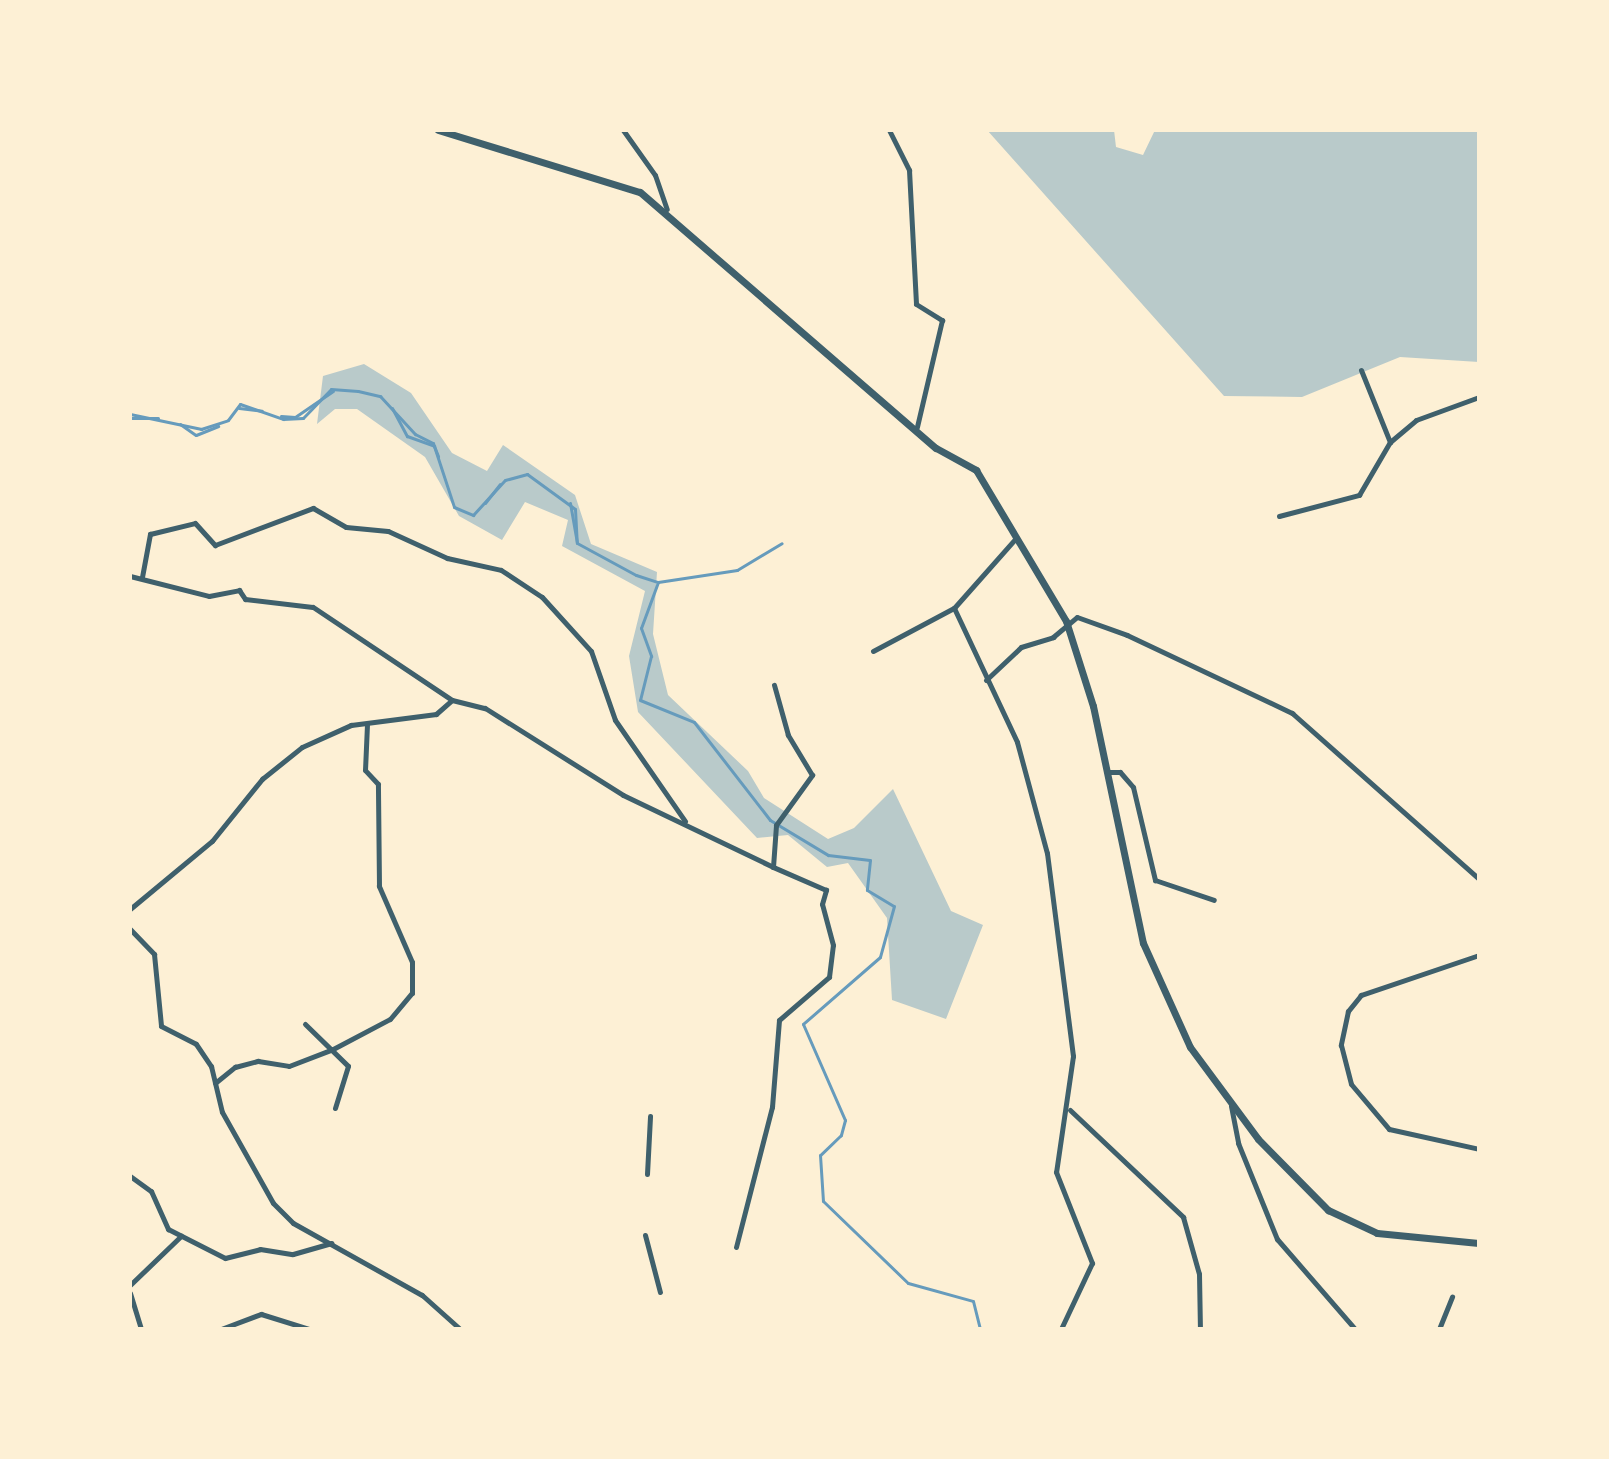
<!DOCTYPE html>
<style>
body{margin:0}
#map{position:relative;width:1609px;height:1459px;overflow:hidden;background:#fdf0d5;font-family:"Alegreya Sans",sans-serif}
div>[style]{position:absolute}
.green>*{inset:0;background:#b9caca}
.stream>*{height:3px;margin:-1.5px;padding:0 1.5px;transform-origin:1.5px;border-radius:1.5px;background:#669bbc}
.minor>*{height:5px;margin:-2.5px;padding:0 2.5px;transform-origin:2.5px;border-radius:2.5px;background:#3f606c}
.tertiary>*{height:7px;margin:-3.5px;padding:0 3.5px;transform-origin:3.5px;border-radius:3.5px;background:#3f606c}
span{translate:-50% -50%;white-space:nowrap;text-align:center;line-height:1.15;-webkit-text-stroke:8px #fdf0d5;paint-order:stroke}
.frame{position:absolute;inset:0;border:132px solid #fdf0d5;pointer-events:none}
</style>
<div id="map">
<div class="green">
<i style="clip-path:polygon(987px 130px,1114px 130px,1116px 147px,1143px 155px,1155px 130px,1479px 130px,1479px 362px,1400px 357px,1302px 397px,1224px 396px)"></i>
<i style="clip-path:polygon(364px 364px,411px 393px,452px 453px,487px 471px,503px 445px,575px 495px,591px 544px,657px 572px,653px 634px,668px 695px,748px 771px,764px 798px,828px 839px,854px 828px,893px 789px,951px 911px,983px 925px,946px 1019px,892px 1000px,887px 918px,848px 863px,827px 867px,788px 835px,757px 838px,638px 712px,629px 656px,645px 591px,562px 546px,568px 520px,525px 502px,502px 540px,459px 516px,425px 457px,357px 409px,335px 409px,317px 424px,323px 376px)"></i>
</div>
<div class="stream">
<i style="left:239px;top:408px;width:23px;rotate:7deg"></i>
<i style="left:392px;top:408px;width:32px;rotate:62deg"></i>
<i style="left:407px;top:436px;width:29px;rotate:20deg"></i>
<i style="left:434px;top:446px;width:11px;rotate:68deg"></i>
<i style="left:130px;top:414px;width:73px;rotate:11.9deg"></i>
<i style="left:201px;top:429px;width:28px;rotate:-18deg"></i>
<i style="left:228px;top:420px;width:20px;rotate:-53deg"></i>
<i style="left:240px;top:404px;width:46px;rotate:19.2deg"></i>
<i style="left:283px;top:419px;width:20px;rotate:-3deg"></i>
<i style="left:303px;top:418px;width:40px;rotate:-46deg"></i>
<i style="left:331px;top:389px;width:27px;rotate:4deg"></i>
<i style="left:358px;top:391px;width:23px;rotate:13deg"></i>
<i style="left:380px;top:396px;width:52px;rotate:47.4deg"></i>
<i style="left:415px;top:434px;width:20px;rotate:27deg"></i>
<i style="left:433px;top:443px;width:67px;rotate:71.8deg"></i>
<i style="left:454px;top:507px;width:21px;rotate:23deg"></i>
<i style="left:473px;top:515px;width:47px;rotate:-47.6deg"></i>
<i style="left:505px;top:480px;width:23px;rotate:-15deg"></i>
<i style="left:527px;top:474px;width:59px;rotate:36.1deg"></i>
<i style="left:575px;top:509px;width:34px;rotate:87deg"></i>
<i style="left:577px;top:543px;width:67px;rotate:28.5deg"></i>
<i style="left:636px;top:575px;width:23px;rotate:18deg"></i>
<i style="left:658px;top:582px;width:80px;rotate:-8.6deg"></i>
<i style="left:737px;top:570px;width:52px;rotate:-31deg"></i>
<i style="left:281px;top:416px;width:14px;rotate:4deg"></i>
<i style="left:295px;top:417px;width:46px;rotate:-34.4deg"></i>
<i style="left:130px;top:418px;width:28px"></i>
<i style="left:180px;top:424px;width:19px;rotate:35deg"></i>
<i style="left:196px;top:435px;width:24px;rotate:-22deg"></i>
<i style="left:485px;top:503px;width:24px;rotate:-52deg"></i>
<i style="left:570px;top:503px;width:39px;rotate:80deg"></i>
<i style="left:658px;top:582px;width:49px;rotate:110.3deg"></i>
<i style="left:641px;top:628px;width:30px;rotate:70deg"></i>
<i style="left:651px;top:656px;width:45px;rotate:104deg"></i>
<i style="left:640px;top:700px;width:58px;rotate:22.2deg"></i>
<i style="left:694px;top:722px;width:124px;rotate:52.2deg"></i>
<i style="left:770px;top:820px;width:68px;rotate:31.1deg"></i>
<i style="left:828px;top:855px;width:42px;rotate:6.8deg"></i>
<i style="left:870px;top:860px;width:30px;rotate:96deg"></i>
<i style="left:867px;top:890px;width:31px;rotate:31deg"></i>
<i style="left:894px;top:906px;width:53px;rotate:105.4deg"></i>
<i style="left:880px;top:957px;width:102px;rotate:139deg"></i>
<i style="left:803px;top:1024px;width:105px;rotate:66.4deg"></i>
<i style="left:845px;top:1120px;width:16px;rotate:105deg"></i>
<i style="left:841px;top:1135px;width:29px;rotate:136deg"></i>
<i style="left:820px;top:1155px;width:46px;rotate:86.3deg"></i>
<i style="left:823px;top:1201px;width:118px;rotate:44deg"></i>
<i style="left:908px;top:1283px;width:67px;rotate:15.5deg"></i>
<i style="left:973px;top:1301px;width:29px;rotate:76deg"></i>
</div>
<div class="minor">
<i style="left:623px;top:130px;width:55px;rotate:54.6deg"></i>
<i style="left:655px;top:175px;width:36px;rotate:71deg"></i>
<i style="left:889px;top:130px;width:45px;rotate:63.4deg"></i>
<i style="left:909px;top:170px;width:134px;rotate:87deg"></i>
<i style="left:916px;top:304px;width:31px;rotate:32deg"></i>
<i style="left:942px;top:320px;width:110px;rotate:103.2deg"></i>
<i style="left:1361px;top:370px;width:78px;rotate:68.1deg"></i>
<i style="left:1279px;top:516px;width:83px;rotate:-14.7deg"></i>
<i style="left:1359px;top:495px;width:61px;rotate:-59.7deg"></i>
<i style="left:1390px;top:442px;width:34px;rotate:-40deg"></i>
<i style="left:1416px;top:420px;width:67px;rotate:-20.1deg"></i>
<i style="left:130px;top:576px;width:81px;rotate:14.2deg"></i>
<i style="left:209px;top:596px;width:31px;rotate:-11deg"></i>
<i style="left:239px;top:590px;width:11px;rotate:56deg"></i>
<i style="left:245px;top:599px;width:68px;rotate:6.7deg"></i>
<i style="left:313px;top:607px;width:167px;rotate:33.8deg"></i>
<i style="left:452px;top:700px;width:34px;rotate:14deg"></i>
<i style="left:485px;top:708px;width:163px;rotate:32.2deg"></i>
<i style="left:623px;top:795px;width:166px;rotate:25.6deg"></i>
<i style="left:142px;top:577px;width:44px;rotate:-79.5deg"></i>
<i style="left:150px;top:534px;width:46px;rotate:-13.7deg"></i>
<i style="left:195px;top:523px;width:30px;rotate:48deg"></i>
<i style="left:215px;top:545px;width:105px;rotate:-20.7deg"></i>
<i style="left:313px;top:508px;width:38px;rotate:30deg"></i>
<i style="left:346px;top:527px;width:42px;rotate:5.4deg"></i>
<i style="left:388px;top:531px;width:65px;rotate:24.6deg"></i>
<i style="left:447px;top:558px;width:55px;rotate:12.5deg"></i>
<i style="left:501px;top:570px;width:49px;rotate:33.4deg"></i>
<i style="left:542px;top:597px;width:73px;rotate:47.8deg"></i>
<i style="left:591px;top:651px;width:73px;rotate:70.8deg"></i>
<i style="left:615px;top:720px;width:123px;rotate:55.3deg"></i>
<i style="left:954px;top:608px;width:148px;rotate:64.8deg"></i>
<i style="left:1017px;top:742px;width:115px;rotate:74.9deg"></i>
<i style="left:1047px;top:853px;width:205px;rotate:82.7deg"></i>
<i style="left:1073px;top:1056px;width:117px;rotate:98.3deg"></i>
<i style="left:1056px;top:1172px;width:98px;rotate:68.4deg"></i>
<i style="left:1092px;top:1263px;width:73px;rotate:115.2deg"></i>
<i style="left:873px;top:651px;width:92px;rotate:-28deg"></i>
<i style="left:954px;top:608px;width:94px;rotate:-48.5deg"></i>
<i style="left:986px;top:680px;width:48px;rotate:-43.3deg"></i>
<i style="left:1021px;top:647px;width:34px;rotate:-17deg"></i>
<i style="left:1053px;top:637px;width:31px;rotate:-40deg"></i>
<i style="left:1077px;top:617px;width:53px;rotate:19.8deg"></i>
<i style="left:1127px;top:635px;width:183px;rotate:25.3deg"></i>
<i style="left:1292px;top:713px;width:250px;rotate:41.6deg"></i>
<i style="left:1107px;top:772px;width:13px"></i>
<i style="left:1120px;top:772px;width:20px;rotate:49deg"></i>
<i style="left:1133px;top:787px;width:96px;rotate:76.7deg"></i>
<i style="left:1155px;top:880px;width:62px;rotate:18.7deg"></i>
<i style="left:130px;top:909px;width:107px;rotate:-39.7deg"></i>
<i style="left:212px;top:841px;width:80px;rotate:-51.1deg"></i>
<i style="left:262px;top:779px;width:51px;rotate:-38.7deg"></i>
<i style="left:302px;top:747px;width:54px;rotate:-24.2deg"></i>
<i style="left:351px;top:725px;width:86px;rotate:-7.4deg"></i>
<i style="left:436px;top:714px;width:21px;rotate:-41deg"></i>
<i style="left:130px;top:929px;width:35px;rotate:46deg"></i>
<i style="left:154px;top:954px;width:72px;rotate:84.4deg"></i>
<i style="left:161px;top:1026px;width:39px;rotate:27deg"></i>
<i style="left:196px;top:1044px;width:27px;rotate:56deg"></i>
<i style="left:211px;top:1066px;width:47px;rotate:76.6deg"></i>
<i style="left:222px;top:1112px;width:104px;rotate:60.7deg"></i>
<i style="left:273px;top:1203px;width:28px;rotate:45deg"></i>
<i style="left:293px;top:1223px;width:148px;rotate:29.2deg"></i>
<i style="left:422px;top:1295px;width:51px;rotate:41.8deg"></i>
<i style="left:1479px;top:955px;width:125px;rotate:161.3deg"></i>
<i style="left:1361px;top:995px;width:21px;rotate:129deg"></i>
<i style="left:1348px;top:1011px;width:35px;rotate:102deg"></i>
<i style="left:1341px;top:1045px;width:40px;rotate:75.6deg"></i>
<i style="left:1351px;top:1084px;width:59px;rotate:49.8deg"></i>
<i style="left:1389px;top:1129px;width:92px;rotate:12.5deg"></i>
<i style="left:305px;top:1024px;width:60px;rotate:44.3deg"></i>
<i style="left:348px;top:1066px;width:44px;rotate:107.2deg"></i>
<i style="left:215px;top:1083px;width:26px;rotate:-39deg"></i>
<i style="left:235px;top:1067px;width:24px;rotate:-15deg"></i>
<i style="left:258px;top:1061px;width:31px;rotate:9deg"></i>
<i style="left:289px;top:1066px;width:47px;rotate:-21.1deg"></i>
<i style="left:333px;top:1049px;width:64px;rotate:-27.8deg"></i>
<i style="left:390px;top:1019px;width:34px;rotate:-50deg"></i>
<i style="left:412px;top:993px;width:31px;rotate:-90deg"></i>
<i style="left:412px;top:962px;width:83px;rotate:-113.5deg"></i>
<i style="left:379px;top:886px;width:102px;rotate:-90.6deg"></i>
<i style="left:378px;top:784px;width:19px;rotate:-133deg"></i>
<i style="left:365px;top:770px;width:45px;rotate:-87.5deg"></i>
<i style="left:1231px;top:1106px;width:38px;rotate:79deg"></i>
<i style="left:1238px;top:1143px;width:104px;rotate:67.9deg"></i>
<i style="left:1277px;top:1239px;width:119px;rotate:49.1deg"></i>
<i style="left:1070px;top:1110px;width:156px;rotate:43.4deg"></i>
<i style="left:1183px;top:1217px;width:59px;rotate:74.3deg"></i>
<i style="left:1199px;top:1274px;width:55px;rotate:89deg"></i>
<i style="left:647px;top:1174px;width:58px;rotate:-87deg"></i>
<i style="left:130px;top:1176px;width:26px;rotate:36deg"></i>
<i style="left:151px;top:1191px;width:42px;rotate:65.9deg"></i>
<i style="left:168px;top:1229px;width:64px;rotate:27deg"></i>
<i style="left:225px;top:1258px;width:36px;rotate:-14deg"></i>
<i style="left:260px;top:1249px;width:33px;rotate:9deg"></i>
<i style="left:293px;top:1254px;width:40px;rotate:-16deg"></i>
<i style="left:645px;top:1235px;width:59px;rotate:75.3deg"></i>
<i style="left:736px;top:1247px;width:145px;rotate:-75.6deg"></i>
<i style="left:772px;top:1107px;width:87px;rotate:-85.4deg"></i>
<i style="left:779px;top:1020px;width:66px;rotate:-40.7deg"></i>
<i style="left:829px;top:977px;width:32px;rotate:-83deg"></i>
<i style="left:833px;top:945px;width:42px;rotate:-105deg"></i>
<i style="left:822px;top:904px;width:15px;rotate:-74deg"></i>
<i style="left:826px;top:890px;width:58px;rotate:-156.5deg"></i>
<i style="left:773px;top:867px;width:42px;rotate:-85.9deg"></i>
<i style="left:776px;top:825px;width:62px;rotate:-54.2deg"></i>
<i style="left:812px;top:775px;width:47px;rotate:-121deg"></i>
<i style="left:788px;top:735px;width:52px;rotate:-105.6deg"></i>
<i style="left:130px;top:1285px;width:71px;rotate:-43.9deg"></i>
<i style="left:130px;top:1293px;width:38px;rotate:73deg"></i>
<i style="left:221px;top:1329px;width:43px;rotate:-20.6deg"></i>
<i style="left:261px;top:1314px;width:50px;rotate:17.4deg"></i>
<i style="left:1439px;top:1329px;width:35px;rotate:-68deg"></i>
</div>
<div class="tertiary">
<i style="left:438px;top:130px;width:211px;rotate:17.1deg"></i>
<i style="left:640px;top:192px;width:391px;rotate:40.9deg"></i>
<i style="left:936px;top:448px;width:46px;rotate:28.8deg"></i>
<i style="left:976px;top:470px;width:176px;rotate:59.2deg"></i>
<i style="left:1066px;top:621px;width:89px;rotate:72.4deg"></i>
<i style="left:1093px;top:706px;width:242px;rotate:78.1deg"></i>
<i style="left:1143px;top:943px;width:114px;rotate:65.7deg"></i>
<i style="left:1190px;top:1047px;width:114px;rotate:53.5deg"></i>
<i style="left:1258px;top:1139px;width:100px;rotate:45.4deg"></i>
<i style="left:1328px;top:1210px;width:54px;rotate:25.1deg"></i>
<i style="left:1377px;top:1233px;width:102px;rotate:5.6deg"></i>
</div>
<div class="frame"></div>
</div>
